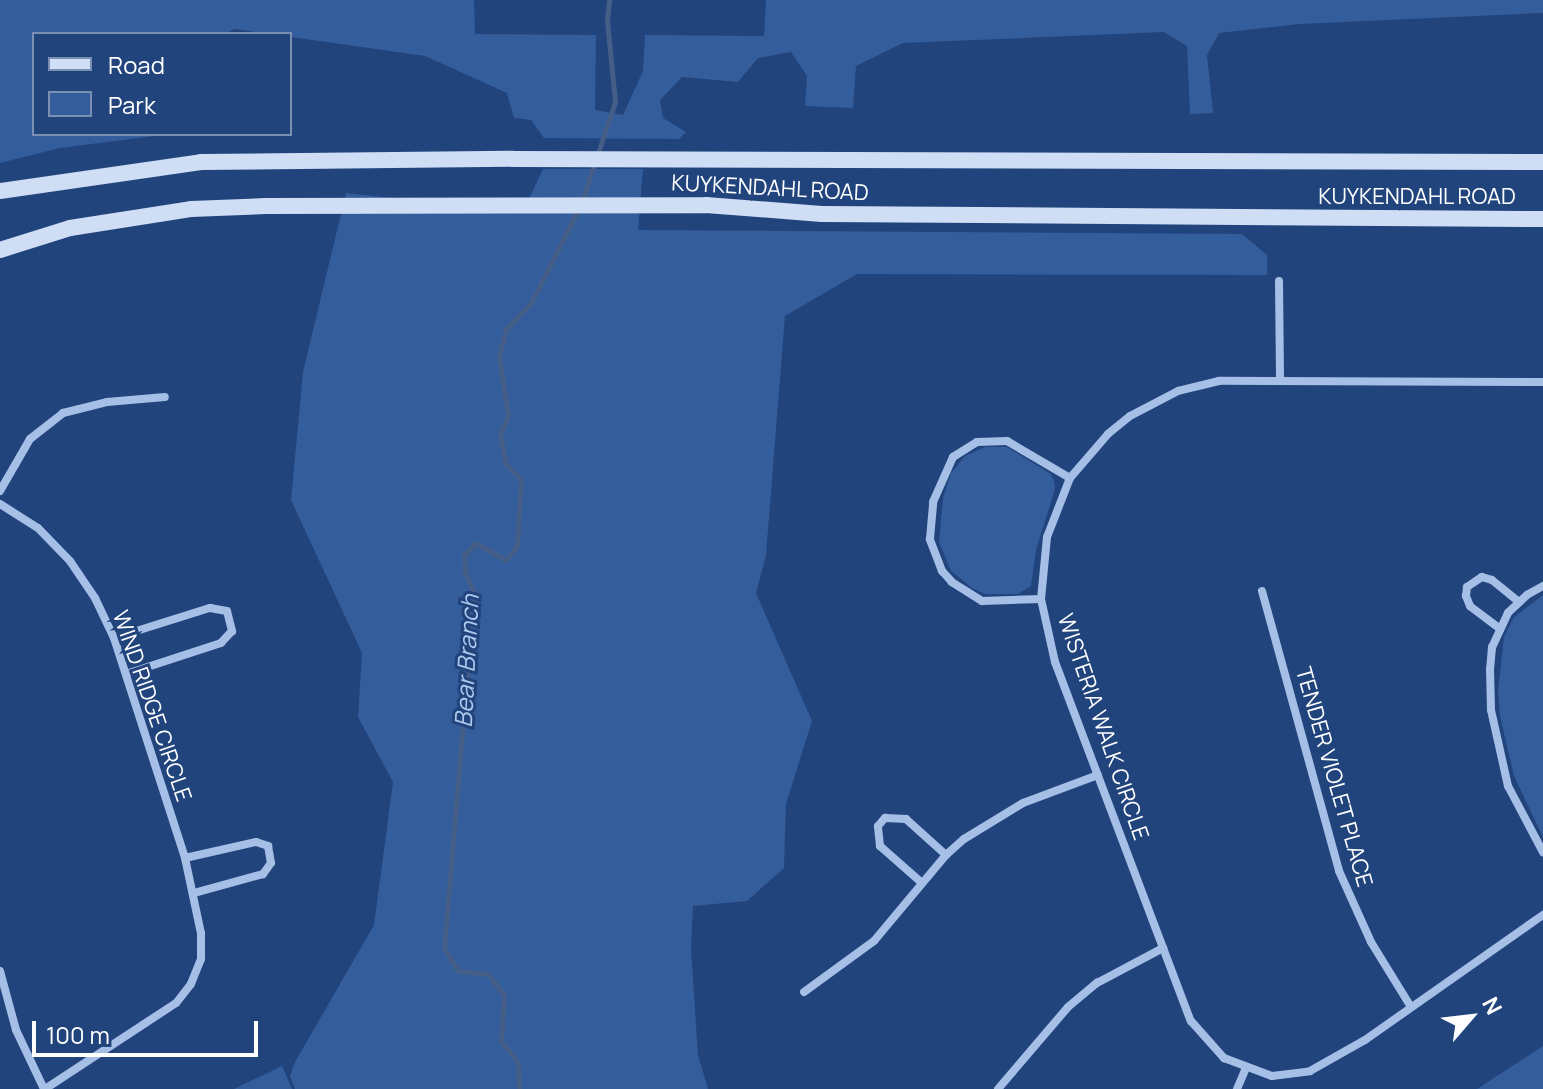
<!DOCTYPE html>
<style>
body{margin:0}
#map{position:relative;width:1543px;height:1089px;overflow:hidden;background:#21447d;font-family:Manrope,sans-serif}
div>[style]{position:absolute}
.green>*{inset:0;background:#345d9b}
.stream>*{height:5px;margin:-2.5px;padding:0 2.5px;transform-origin:2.5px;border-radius:2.5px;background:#455e88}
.street>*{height:8px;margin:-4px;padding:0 4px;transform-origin:4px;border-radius:4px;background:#a5bfe6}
.secondary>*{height:16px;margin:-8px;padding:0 8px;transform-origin:8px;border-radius:8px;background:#cfddf5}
span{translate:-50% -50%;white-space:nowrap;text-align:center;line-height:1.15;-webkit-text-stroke:6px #21447d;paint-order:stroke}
.street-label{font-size:22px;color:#fff}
.water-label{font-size:24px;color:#b0c9ee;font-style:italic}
.legend{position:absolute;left:32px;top:32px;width:260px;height:104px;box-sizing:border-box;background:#21447d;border:2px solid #7a8fb1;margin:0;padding:10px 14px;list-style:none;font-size:24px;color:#fff}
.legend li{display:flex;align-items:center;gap:16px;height:40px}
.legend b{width:40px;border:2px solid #7a8fb1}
.north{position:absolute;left:1431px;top:977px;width:80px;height:80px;-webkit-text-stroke:6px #21447d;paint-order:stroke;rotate:62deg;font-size:22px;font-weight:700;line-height:32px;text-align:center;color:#fff}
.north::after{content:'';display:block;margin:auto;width:28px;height:36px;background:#fff;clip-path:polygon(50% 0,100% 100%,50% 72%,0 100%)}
.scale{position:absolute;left:32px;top:1021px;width:226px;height:36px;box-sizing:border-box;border:4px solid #fff;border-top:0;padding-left:10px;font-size:24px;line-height:28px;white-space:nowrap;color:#fff;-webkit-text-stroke:6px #21447d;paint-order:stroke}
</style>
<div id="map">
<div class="green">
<i style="clip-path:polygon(0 0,474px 0,475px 34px,596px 35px,595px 110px,623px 115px,643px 71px,645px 35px,764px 36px,766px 0,1543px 0,1543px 13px,1300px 24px,1219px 33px,1207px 55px,1213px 113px,1190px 114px,1187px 46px,1164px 32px,903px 43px,856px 66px,853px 108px,805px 106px,807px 76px,791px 52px,758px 58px,738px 82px,682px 77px,660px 100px,663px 118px,686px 132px,679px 139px,544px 138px,531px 120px,514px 118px,507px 93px,425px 56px,235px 29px,224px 34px,34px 34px,34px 134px,170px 134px,60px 148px,0 163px)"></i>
<i style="clip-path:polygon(543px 169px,643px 169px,638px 230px,1242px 234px,1267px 255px,1267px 275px,857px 274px,785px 316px,766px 555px,756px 593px,812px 721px,786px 804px,784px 868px,747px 901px,693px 906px,691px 948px,698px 1055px,708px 1089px,295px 1089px,290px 1076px,295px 1062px,374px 925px,393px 782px,358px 717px,362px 653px,291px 500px,303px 372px,346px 193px,483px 208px,515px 203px,530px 197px)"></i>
<i style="clip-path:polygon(985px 447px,1007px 447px,1051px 474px,1054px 481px,1055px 489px,1036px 550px,1031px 586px,1018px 594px,985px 594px,972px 588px,951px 571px,939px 542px,943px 498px,951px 473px,965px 456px)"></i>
<i style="clip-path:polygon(1543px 595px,1543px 837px,1514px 776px,1500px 716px,1498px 691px,1504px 637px,1514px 617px)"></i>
<i style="clip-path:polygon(1543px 1046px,1543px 1089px,1477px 1089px)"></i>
<i style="clip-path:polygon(282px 1066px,292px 1089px,234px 1089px)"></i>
</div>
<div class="stream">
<i style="left:582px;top:201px;width:104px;rotate:-71.6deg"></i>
<i style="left:615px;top:102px;width:82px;rotate:-95.6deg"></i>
<i style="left:607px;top:20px;width:20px;rotate:-84deg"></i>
<i style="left:519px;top:1089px;width:27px;rotate:-92deg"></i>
<i style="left:518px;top:1062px;width:27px;rotate:-129deg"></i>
<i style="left:501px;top:1041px;width:46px;rotate:-86.3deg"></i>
<i style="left:504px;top:995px;width:26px;rotate:-127deg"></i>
<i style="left:488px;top:974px;width:30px;rotate:-174deg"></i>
<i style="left:458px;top:971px;width:27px;rotate:-121deg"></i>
<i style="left:444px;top:948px;width:356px;rotate:-85.2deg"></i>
<i style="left:474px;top:593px;width:23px;rotate:-113deg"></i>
<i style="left:465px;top:572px;width:17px;rotate:-93deg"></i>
<i style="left:464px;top:555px;width:17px;rotate:-45deg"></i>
<i style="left:476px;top:543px;width:34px;rotate:30deg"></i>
<i style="left:506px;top:560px;width:18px;rotate:-52deg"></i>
<i style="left:517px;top:546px;width:67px;rotate:-86.6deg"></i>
<i style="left:521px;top:479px;width:21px;rotate:-135deg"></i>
<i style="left:506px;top:464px;width:30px;rotate:-102deg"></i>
<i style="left:500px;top:435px;width:22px;rotate:-68deg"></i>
<i style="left:508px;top:415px;width:60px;rotate:-98.7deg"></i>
<i style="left:499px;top:356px;width:28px;rotate:-75deg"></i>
<i style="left:506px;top:329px;width:36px;rotate:-46deg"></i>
<i style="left:531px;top:303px;width:104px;rotate:-63.2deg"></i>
</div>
<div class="street">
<i style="left:1279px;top:281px;width:98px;rotate:89.4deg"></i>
<i style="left:1543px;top:382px;width:324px;rotate:-179.8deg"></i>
<i style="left:1219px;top:381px;width:42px;rotate:166.3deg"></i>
<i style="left:1178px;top:391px;width:54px;rotate:152.5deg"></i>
<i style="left:1130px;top:416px;width:28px;rotate:141deg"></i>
<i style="left:1108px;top:434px;width:58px;rotate:130.8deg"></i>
<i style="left:1070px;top:478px;width:63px;rotate:111.3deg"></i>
<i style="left:1047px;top:537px;width:62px;rotate:95.5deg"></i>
<i style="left:1041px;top:599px;width:65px;rotate:77.5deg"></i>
<i style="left:1055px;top:662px;width:384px;rotate:69.3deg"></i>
<i style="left:1191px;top:1021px;width:50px;rotate:48.3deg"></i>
<i style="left:1224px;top:1058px;width:51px;rotate:20.6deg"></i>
<i style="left:1272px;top:1076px;width:38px;rotate:-7deg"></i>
<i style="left:1310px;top:1071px;width:63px;rotate:-29.4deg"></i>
<i style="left:1365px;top:1040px;width:218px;rotate:-35.1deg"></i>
<i style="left:0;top:491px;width:60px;rotate:-60deg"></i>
<i style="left:30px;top:439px;width:42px;rotate:-38.2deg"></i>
<i style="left:63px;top:413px;width:45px;rotate:-14deg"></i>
<i style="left:107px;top:402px;width:58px;rotate:-4.9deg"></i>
<i style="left:0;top:504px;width:45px;rotate:32.3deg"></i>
<i style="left:38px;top:528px;width:46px;rotate:45.9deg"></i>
<i style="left:70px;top:561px;width:45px;rotate:56deg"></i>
<i style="left:95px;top:598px;width:44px;rotate:64.6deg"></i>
<i style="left:114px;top:638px;width:231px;rotate:72.1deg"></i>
<i style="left:185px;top:858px;width:77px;rotate:78deg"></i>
<i style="left:201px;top:933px;width:26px;rotate:90deg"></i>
<i style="left:201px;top:959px;width:27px;rotate:112deg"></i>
<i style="left:191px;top:984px;width:24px;rotate:128deg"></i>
<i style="left:176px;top:1003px;width:157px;rotate:146.7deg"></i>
<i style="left:1543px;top:586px;width:18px;rotate:151deg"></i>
<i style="left:1527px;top:595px;width:26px;rotate:137deg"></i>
<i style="left:1508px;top:613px;width:38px;rotate:115deg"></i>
<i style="left:1492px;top:647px;width:22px;rotate:95deg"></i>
<i style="left:1490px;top:669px;width:41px;rotate:88.6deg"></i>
<i style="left:1491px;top:710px;width:78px;rotate:77.4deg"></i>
<i style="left:1508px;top:786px;width:75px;rotate:62.1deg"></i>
<i style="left:1262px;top:591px;width:290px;rotate:74.6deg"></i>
<i style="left:1339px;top:871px;width:78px;rotate:65.7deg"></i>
<i style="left:1371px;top:942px;width:76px;rotate:58.4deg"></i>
<i style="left:1041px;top:599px;width:59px;rotate:178.1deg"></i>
<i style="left:982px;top:601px;width:36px;rotate:-148deg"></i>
<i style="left:952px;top:582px;width:15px;rotate:-132deg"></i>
<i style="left:942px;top:571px;width:34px;rotate:-111deg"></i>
<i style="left:930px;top:539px;width:37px;rotate:-85deg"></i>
<i style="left:933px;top:502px;width:49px;rotate:-66deg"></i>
<i style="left:953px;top:457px;width:28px;rotate:-32deg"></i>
<i style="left:977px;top:442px;width:30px;rotate:-2deg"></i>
<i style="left:1007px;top:441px;width:73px;rotate:30.4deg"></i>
<i style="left:1499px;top:628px;width:36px;rotate:-143deg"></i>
<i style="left:1470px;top:606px;width:11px;rotate:-112deg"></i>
<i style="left:1466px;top:596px;width:9px;rotate:-84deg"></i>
<i style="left:1467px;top:587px;width:18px;rotate:-34deg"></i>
<i style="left:1482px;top:577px;width:10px;rotate:17deg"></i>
<i style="left:1492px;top:580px;width:35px;rotate:39deg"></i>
<i style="left:114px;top:638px;width:101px;rotate:-17.4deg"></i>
<i style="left:210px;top:608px;width:17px;rotate:10deg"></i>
<i style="left:227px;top:611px;width:21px;rotate:76deg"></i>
<i style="left:232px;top:631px;width:16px;rotate:133deg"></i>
<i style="left:221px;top:643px;width:100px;rotate:161.9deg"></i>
<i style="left:185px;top:858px;width:73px;rotate:-12.7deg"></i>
<i style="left:256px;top:842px;width:13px;rotate:18deg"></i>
<i style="left:268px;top:846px;width:17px;rotate:80deg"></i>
<i style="left:271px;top:863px;width:14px;rotate:126deg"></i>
<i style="left:263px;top:874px;width:72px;rotate:164.6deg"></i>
<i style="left:922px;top:883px;width:56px;rotate:-138.6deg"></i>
<i style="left:880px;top:846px;width:20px;rotate:-96deg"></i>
<i style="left:878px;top:826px;width:11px;rotate:-49deg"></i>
<i style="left:885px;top:818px;width:21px;rotate:3deg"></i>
<i style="left:906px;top:819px;width:54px;rotate:42deg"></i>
<i style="left:0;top:971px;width:61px;rotate:74.8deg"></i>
<i style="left:16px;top:1030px;width:65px;rotate:64.6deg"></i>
<i style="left:804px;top:992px;width:87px;rotate:-36.1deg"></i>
<i style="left:874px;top:941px;width:112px;rotate:-50.1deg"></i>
<i style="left:946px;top:855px;width:24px;rotate:-42deg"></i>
<i style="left:964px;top:839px;width:69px;rotate:-31.4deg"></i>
<i style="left:1023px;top:803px;width:80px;rotate:-20.5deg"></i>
<i style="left:998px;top:1089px;width:108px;rotate:-49.5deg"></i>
<i style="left:1068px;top:1007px;width:38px;rotate:-40deg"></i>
<i style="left:1097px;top:983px;width:75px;rotate:-27.9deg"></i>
<i style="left:1237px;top:1089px;width:23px;rotate:-67deg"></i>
</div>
<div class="secondary">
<i style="left:0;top:191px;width:203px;rotate:-8.2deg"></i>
<i style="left:201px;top:162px;width:312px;rotate:-0.6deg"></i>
<i style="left:513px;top:159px;width:1030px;rotate:0.17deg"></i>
<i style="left:0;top:250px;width:73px;rotate:-17.4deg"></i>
<i style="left:70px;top:228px;width:122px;rotate:-8.9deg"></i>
<i style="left:191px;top:209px;width:75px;rotate:-2.3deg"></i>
<i style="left:266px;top:206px;width:440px;rotate:-0.1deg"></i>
<i style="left:706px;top:205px;width:116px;rotate:4.4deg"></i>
<i style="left:822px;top:214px;width:721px;rotate:0.4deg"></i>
</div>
<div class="street-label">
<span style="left:770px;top:188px;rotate:3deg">KUYKENDAHL ROAD</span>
<span style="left:1417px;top:197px">KUYKENDAHL ROAD</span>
<span style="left:152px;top:706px;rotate:71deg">WIND RIDGE CIRCLE</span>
<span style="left:1103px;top:727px;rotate:71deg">WISTERIA WALK CIRCLE</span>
<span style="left:1334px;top:777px;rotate:74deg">TENDER VIOLET PLACE</span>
</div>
<div class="water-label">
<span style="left:466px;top:661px;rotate:-87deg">Bear Branch</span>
</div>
<ul class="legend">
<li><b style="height:10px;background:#cfddf5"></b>Road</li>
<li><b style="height:22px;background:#345d9b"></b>Park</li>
</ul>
<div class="north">N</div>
<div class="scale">100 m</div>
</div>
